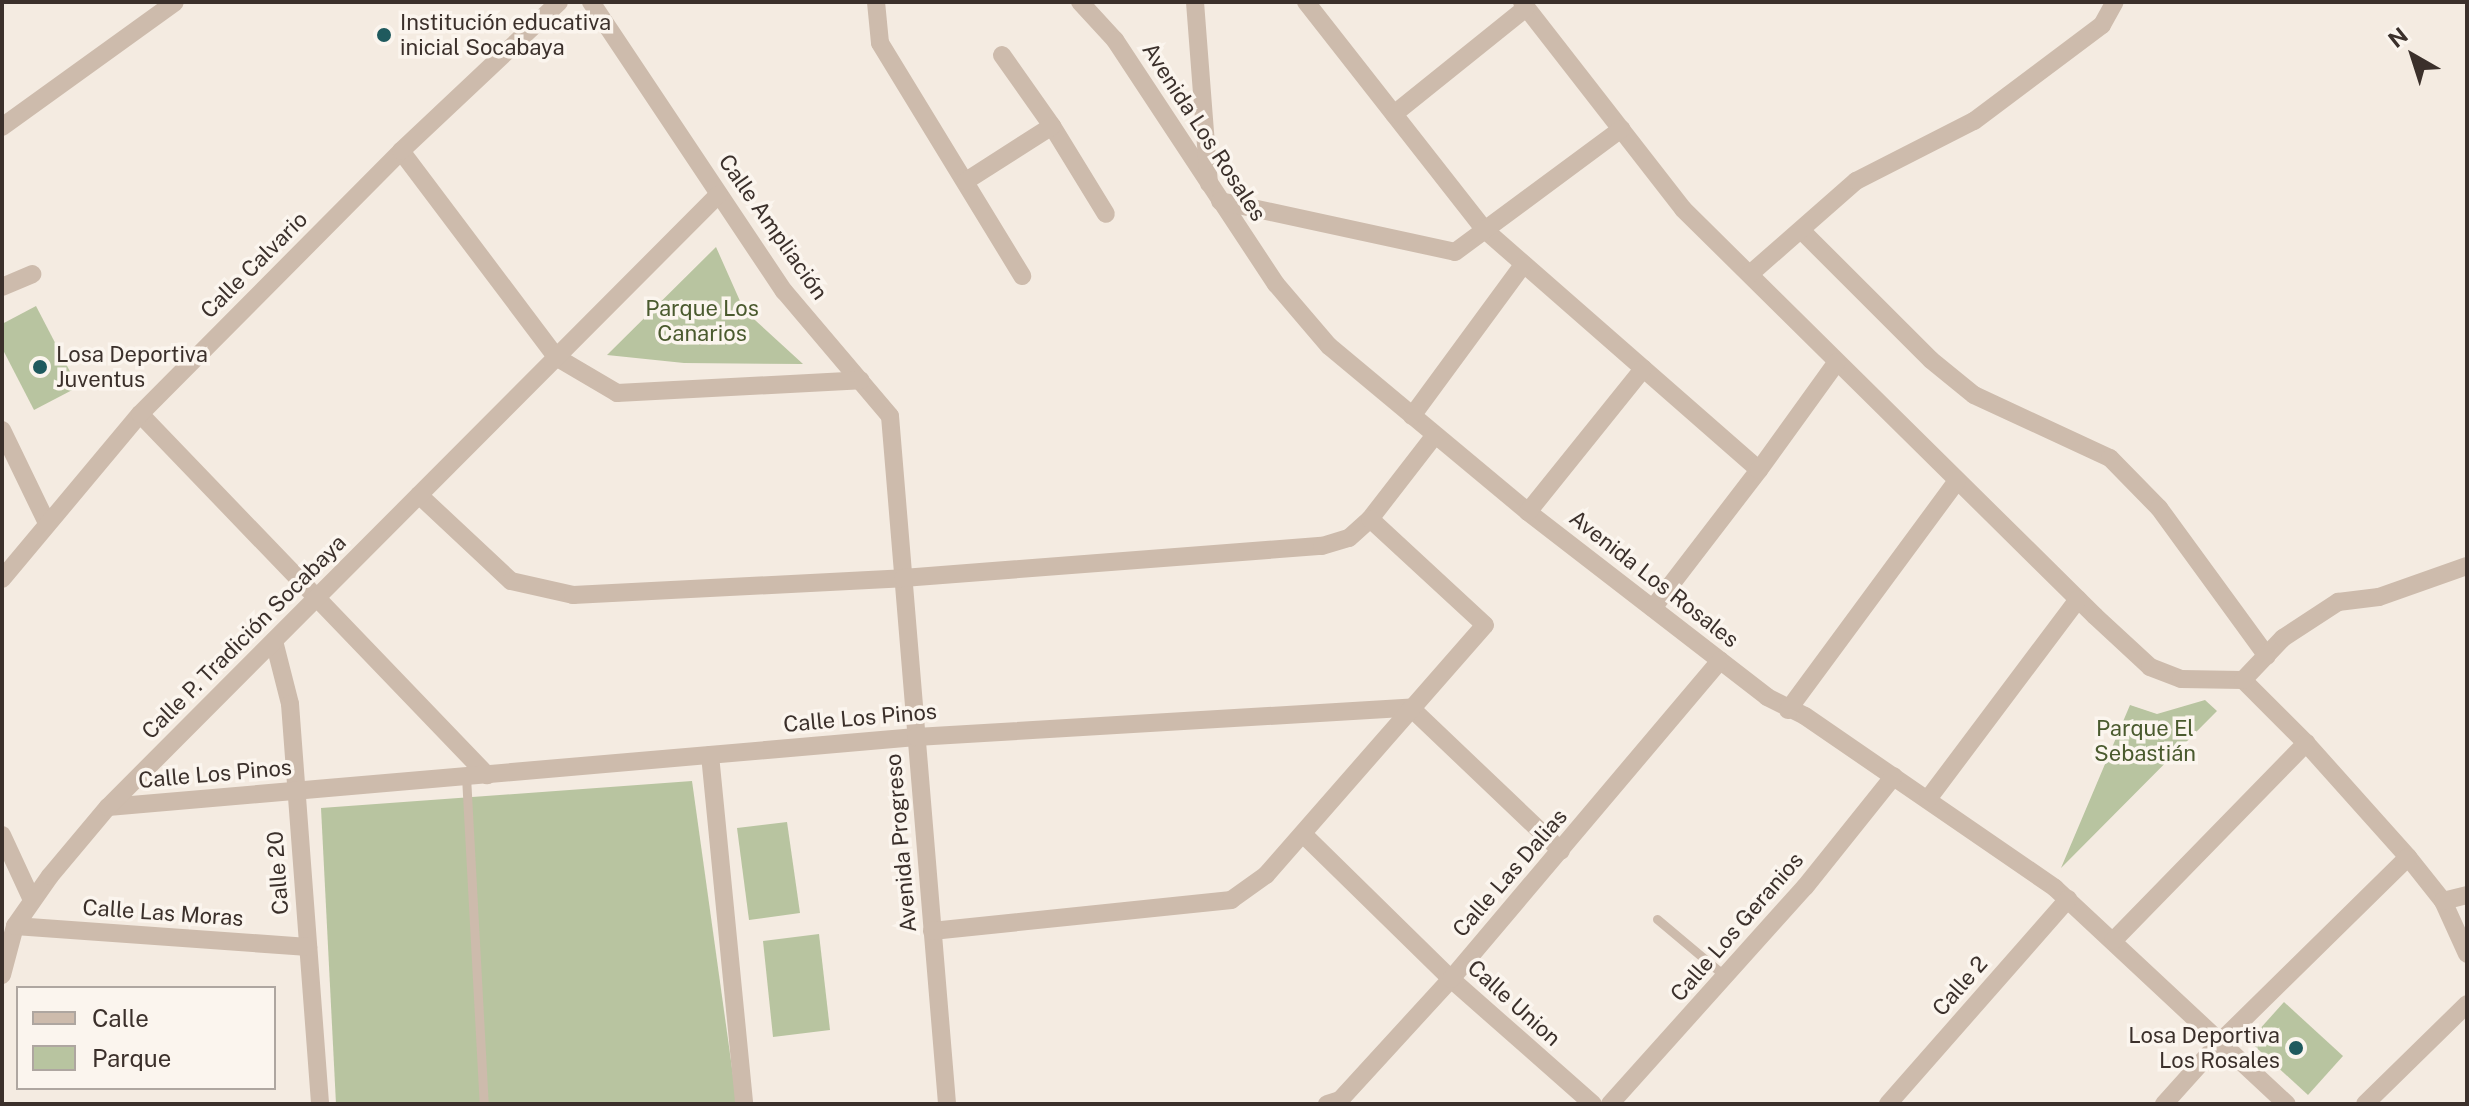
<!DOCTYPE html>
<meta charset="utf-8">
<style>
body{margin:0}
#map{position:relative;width:2469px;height:1106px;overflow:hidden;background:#f4ebe1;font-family:"Public Sans",sans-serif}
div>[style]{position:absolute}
.green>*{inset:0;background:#b8c4a0}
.service>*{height:9px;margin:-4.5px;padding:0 4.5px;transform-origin:4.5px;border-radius:4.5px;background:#cdbbac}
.minor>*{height:18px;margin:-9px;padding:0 9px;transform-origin:9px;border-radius:9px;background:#cdbbac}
.dots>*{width:22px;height:22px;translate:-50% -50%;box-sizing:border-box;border:4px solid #fbf5ee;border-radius:50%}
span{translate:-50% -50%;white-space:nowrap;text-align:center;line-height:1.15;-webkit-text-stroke:7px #fbf5ee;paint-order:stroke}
.poi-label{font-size:22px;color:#3b302b}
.left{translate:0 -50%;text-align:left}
.right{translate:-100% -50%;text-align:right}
.street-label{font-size:22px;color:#3b302b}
.park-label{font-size:22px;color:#4a5a2e}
.frame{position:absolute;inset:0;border:4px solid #3b302b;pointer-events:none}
.legend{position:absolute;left:16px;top:986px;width:260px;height:104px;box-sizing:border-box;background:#fbf5ee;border:2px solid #aea6a0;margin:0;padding:10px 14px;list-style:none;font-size:24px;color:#3b302b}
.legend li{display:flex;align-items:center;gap:16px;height:40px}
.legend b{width:40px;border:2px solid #aea6a0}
.north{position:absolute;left:2373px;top:16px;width:80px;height:80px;-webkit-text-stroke:6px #fbf5ee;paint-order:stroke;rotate:321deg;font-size:22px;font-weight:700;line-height:32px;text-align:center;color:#3b302b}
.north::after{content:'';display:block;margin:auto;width:28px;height:36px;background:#3b302b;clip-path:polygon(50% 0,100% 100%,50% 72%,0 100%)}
</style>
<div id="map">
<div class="green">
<i style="clip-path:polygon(716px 247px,744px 310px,803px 364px,684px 363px,607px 355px)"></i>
<i style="clip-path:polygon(36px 306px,78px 387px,34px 410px,2px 348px,2px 324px)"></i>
<i style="clip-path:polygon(2205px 700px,2217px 711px,2061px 868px,2130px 705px,2157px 714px)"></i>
<i style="clip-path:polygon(692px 781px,737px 1104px,336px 1104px,321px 808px)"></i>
<i style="clip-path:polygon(787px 822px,800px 913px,749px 920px,737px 828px)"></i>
<i style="clip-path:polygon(819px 934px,830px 1030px,773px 1037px,763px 941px)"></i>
<i style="clip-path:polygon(2284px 1002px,2343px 1056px,2308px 1095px,2249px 1041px)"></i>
</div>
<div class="service">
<i style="left:466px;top:776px;width:328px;rotate:86.9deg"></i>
<i style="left:1657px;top:919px;width:89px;rotate:40deg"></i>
</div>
<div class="minor">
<i style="left:591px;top:2px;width:348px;rotate:56.3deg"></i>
<i style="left:784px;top:291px;width:164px;rotate:49.7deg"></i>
<i style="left:890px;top:416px;width:690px;rotate:85.26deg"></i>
<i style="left:876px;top:2px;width:41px;rotate:84.4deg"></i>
<i style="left:880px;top:43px;width:273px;rotate:58.6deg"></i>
<i style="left:1080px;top:2px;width:52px;rotate:47.4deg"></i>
<i style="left:1115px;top:40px;width:292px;rotate:56.6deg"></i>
<i style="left:1276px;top:284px;width:82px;rotate:49.5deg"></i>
<i style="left:1329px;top:346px;width:259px;rotate:39.8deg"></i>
<i style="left:1528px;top:512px;width:302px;rotate:37.7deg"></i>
<i style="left:1767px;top:697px;width:42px;rotate:26.6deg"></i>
<i style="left:1805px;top:716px;width:303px;rotate:34.5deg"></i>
<i style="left:2055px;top:888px;width:317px;rotate:43deg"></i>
<i style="left:1195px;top:2px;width:182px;rotate:85.6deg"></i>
<i style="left:1306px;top:2px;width:290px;rotate:51.9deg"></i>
<i style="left:1485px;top:230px;width:364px;rotate:41.2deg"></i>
<i style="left:1522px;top:2px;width:262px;rotate:52.1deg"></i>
<i style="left:1683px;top:209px;width:579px;rotate:44.65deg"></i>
<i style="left:2095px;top:616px;width:75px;rotate:42.8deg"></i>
<i style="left:2150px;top:667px;width:33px;rotate:21deg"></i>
<i style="left:2181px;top:679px;width:62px;rotate:0.9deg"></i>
<i style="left:2243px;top:680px;width:89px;rotate:45deg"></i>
<i style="left:2306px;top:743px;width:153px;rotate:48.2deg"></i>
<i style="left:2408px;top:857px;width:56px;rotate:51.5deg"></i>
<i style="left:2443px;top:901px;width:58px;rotate:65.6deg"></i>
<i style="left:1002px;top:55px;width:87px;rotate:54.8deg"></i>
<i style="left:1052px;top:126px;width:103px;rotate:58.5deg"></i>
<i style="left:1394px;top:114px;width:169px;rotate:-38.8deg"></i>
<i style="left:2px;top:127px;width:213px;rotate:-35.8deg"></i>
<i style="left:401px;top:151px;width:258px;rotate:53deg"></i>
<i style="left:556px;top:357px;width:71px;rotate:30.5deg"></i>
<i style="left:617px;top:393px;width:244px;rotate:-3deg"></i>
<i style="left:966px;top:181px;width:102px;rotate:-32.6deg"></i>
<i style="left:1220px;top:201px;width:240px;rotate:12.2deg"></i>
<i style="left:1455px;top:252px;width:207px;rotate:-36.5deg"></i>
<i style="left:1802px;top:231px;width:182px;rotate:45deg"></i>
<i style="left:1931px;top:360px;width:55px;rotate:39.1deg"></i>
<i style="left:1974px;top:395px;width:150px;rotate:24.9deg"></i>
<i style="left:2110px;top:458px;width:70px;rotate:45.6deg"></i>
<i style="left:2159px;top:508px;width:183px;rotate:53.9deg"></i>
<i style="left:1750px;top:274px;width:141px;rotate:-41.3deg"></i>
<i style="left:1856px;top:181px;width:132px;rotate:-27deg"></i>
<i style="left:1974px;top:121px;width:160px;rotate:-36.9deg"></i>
<i style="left:2102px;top:25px;width:26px;rotate:-61deg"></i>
<i style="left:2px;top:287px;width:33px;rotate:-23deg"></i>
<i style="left:140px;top:414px;width:501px;rotate:46.13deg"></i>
<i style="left:1412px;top:416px;width:186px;rotate:-53.7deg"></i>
<i style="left:2px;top:430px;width:101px;rotate:64.2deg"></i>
<i style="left:419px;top:495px;width:126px;rotate:43.1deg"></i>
<i style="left:511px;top:581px;width:64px;rotate:12.7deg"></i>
<i style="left:573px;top:595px;width:330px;rotate:-2.9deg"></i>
<i style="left:903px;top:578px;width:420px;rotate:-4.4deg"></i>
<i style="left:1322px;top:546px;width:28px;rotate:-17deg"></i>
<i style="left:1349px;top:538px;width:28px;rotate:-42deg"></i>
<i style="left:1370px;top:519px;width:106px;rotate:-52.3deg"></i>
<i style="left:1528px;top:512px;width:184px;rotate:-51.2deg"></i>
<i style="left:2px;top:579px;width:215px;rotate:-50.1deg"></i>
<i style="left:140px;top:414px;width:371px;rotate:-45.2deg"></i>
<i style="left:401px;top:151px;width:217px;rotate:-43.3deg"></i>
<i style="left:1653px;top:608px;width:174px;rotate:-52.5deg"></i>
<i style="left:1759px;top:470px;width:133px;rotate:-54.2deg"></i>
<i style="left:274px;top:641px;width:65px;rotate:75.7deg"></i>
<i style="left:290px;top:704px;width:401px;rotate:85.7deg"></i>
<i style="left:2243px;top:680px;width:58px;rotate:-46.4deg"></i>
<i style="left:2283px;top:638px;width:66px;rotate:-33.2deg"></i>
<i style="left:2338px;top:602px;width:41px;rotate:-7deg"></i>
<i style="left:2379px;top:597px;width:93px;rotate:-19.4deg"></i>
<i style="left:1788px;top:710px;width:285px;rotate:-53.6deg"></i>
<i style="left:710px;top:755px;width:351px;rotate:84.4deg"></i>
<i style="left:1928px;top:799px;width:250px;rotate:-53.1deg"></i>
<i style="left:108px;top:807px;width:811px;rotate:-4.95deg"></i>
<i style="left:916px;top:737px;width:496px;rotate:-3.4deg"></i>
<i style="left:1411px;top:708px;width:207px;rotate:43.6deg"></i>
<i style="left:1303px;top:834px;width:207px;rotate:44.4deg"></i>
<i style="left:1451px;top:979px;width:189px;rotate:41.4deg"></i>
<i style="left:2px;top:835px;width:72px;rotate:65.2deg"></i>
<i style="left:2443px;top:901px;width:25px;rotate:-14deg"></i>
<i style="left:15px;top:926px;width:294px;rotate:4.1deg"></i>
<i style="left:932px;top:931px;width:301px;rotate:-5.9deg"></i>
<i style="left:1231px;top:900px;width:43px;rotate:-35.5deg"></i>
<i style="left:1266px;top:875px;width:332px;rotate:-48.8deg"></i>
<i style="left:1485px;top:625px;width:156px;rotate:-137.3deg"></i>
<i style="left:2113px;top:941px;width:277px;rotate:-45.7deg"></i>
<i style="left:2px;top:975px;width:51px;rotate:-75.1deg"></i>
<i style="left:15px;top:926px;width:61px;rotate:-55deg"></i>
<i style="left:50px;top:876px;width:90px;rotate:-50deg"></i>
<i style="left:108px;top:807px;width:865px;rotate:-45.09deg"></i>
<i style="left:1327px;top:1104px;width:14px;rotate:-17deg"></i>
<i style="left:1340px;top:1100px;width:164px;rotate:-47.5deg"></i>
<i style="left:1451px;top:979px;width:417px;rotate:-49.8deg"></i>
<i style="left:1610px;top:1104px;width:292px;rotate:-48.1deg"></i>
<i style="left:1805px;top:887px;width:142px;rotate:-51.3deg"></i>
<i style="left:1888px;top:1104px;width:273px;rotate:-48.7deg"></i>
<i style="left:2164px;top:1104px;width:82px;rotate:-48deg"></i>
<i style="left:2219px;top:1043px;width:265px;rotate:-44.5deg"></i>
<i style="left:2365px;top:1104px;width:143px;rotate:-44.4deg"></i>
</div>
<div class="dots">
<i style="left:384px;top:35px;background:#1f5a5e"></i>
<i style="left:40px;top:367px;background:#1f5a5e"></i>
<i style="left:2296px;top:1048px;background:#1f5a5e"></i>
</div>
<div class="poi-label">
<span class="left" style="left:400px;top:35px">Institución educativa<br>inicial Socabaya</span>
<span class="left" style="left:56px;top:367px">Losa Deportiva<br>Juventus</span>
<span class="right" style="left:2280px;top:1048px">Losa Deportiva<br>Los Rosales</span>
</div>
<div class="street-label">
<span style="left:1204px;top:132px;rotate:57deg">Avenida Los Rosales</span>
<span style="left:773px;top:227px;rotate:55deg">Calle Ampliación</span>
<span style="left:254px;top:265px;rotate:-45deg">Calle Calvario</span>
<span style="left:1654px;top:579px;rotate:38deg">Avenida Los Rosales</span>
<span style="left:244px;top:637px;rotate:-45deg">Calle P. Tradición Socabaya</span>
<span style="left:860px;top:718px;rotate:-5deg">Calle Los Pinos</span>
<span style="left:215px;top:774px;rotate:-5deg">Calle Los Pinos</span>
<span style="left:901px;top:843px;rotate:-95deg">Avenida Progreso</span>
<span style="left:278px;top:873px;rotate:-94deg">Calle 20</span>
<span style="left:1510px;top:873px;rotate:-49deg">Calle Las Dalias</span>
<span style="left:163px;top:913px;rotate:4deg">Calle Las Moras</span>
<span style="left:1737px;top:927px;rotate:-49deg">Calle Los Geranios</span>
<span style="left:1960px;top:986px;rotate:-49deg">Calle 2</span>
<span style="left:1514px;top:1003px;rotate:42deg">Calle Union</span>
</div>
<div class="park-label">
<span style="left:702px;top:321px">Parque Los<br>Canarios</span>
<span style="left:2145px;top:741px">Parque El<br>Sebastián</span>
</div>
<div class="frame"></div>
<ul class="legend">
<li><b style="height:10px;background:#cdbbac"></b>Calle</li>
<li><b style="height:22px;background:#b8c4a0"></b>Parque</li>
</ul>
<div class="north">N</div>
</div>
